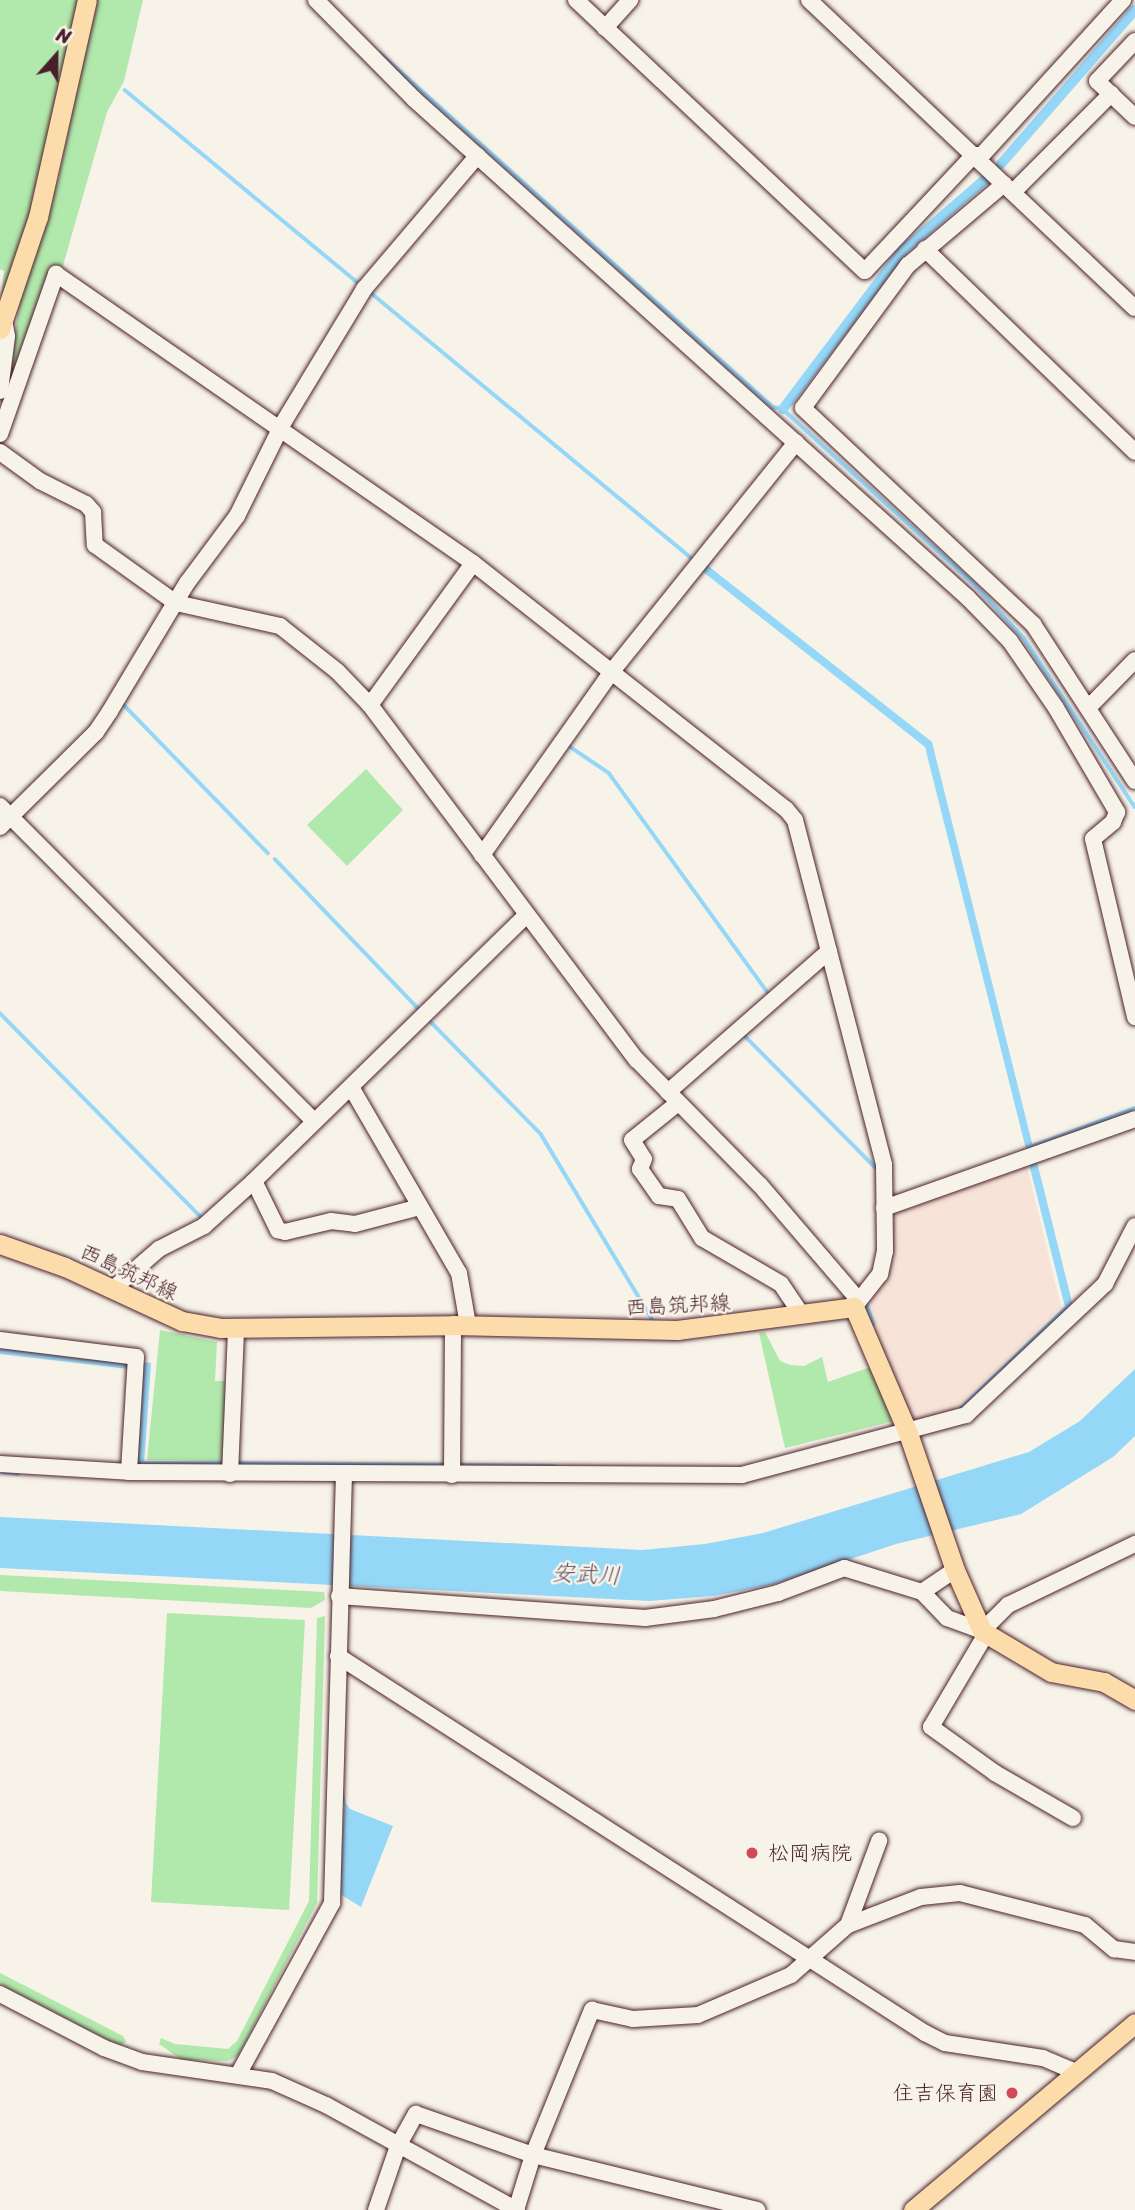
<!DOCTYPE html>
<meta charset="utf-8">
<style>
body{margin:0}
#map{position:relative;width:1135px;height:2210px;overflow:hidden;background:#f7f3e8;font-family:Sriracha,"Klee One",sans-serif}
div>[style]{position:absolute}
.built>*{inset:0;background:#f7e3d8}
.green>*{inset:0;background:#b1e8ab}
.water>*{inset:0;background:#95d7f7}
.stream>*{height:3.5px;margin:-1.75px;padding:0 1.75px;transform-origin:1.75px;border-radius:1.75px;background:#95d7f7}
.canal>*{height:10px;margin:-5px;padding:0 5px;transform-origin:5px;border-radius:5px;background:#95d7f7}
.roads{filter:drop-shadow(0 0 2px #4a1f2b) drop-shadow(0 0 2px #4a1f2b)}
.minor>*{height:16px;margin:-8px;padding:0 8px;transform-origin:8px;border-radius:8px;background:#f7f3e8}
.major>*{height:19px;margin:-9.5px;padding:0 9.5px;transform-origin:9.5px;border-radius:9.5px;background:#fddcac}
.dots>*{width:19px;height:19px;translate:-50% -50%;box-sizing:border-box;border:4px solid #f7f3e8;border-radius:50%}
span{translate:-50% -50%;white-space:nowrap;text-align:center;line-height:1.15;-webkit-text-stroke:5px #f7f3e8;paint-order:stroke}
.street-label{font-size:21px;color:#4a1f2b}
.poi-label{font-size:21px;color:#4a1f2b}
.left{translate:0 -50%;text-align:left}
.right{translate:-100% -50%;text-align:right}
.water-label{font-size:23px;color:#5d4d5e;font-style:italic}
.north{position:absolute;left:21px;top:21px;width:70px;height:70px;-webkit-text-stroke:5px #f7f3e8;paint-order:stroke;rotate:21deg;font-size:19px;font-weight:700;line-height:28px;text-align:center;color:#4a1f2b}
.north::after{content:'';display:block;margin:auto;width:24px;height:32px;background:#4a1f2b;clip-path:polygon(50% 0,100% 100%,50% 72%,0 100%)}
</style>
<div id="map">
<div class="built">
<i style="clip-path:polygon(1026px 1162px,1061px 1307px,955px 1410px,908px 1422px,864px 1300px,884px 1276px,890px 1211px)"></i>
</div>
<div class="green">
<i style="clip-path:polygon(0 0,79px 0,32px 216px,0 312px,4px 271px,0 269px)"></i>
<i style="clip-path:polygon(95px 0,143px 0,124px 81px,107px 112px,62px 269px,0 419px,20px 302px,58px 181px)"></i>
<i style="clip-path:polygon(366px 769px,403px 810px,347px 866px,307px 825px)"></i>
<i style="clip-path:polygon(160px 1330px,217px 1342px,215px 1381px,228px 1381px,225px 1461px,147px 1460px)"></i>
<i style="clip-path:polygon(765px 1332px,780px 1361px,790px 1365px,804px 1366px,822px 1357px,828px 1382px,876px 1365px,894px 1421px,785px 1448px,759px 1333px)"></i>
<i style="clip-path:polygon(0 1575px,324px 1592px,325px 1600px,311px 1608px,0 1591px)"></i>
<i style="clip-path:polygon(167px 1613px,305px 1620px,289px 1910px,151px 1902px)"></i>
<i style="clip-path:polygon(325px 1616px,317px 1903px,238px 2056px,228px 2061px,182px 2060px,159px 2044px,161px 2038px,175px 2044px,228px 2049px,237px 2041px,309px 1901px,317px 1618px)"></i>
<i style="clip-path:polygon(0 1973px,123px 2036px,126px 2042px,119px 2046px,0 1984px)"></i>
</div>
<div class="water">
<i style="clip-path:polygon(707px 565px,932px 742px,1033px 1147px,1026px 1149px,925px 747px,702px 571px)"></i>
<i style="clip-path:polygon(1037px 1162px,1073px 1306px,1066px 1311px,1029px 1164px)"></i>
<i style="clip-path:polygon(0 1346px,129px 1361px,129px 1369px,0 1354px)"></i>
<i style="clip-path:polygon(141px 1362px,151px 1363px,144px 1465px,135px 1464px)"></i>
<i style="clip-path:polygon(1135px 1369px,1135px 1436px,1113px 1457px,1021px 1514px,896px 1544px,775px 1584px,713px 1596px,649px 1601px,0 1568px,0 1517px,642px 1550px,705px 1544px,763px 1533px,1029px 1452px,1080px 1421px)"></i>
<i style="clip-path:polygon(344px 1801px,350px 1809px,393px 1826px,361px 1907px,340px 1894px)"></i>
</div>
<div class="stream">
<i style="left:380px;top:53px;width:529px;rotate:42.01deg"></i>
<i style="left:773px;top:407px;width:10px;rotate:11deg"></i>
<i style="left:783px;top:409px;width:262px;rotate:42.5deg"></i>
<i style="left:976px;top:586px;width:71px;rotate:47.3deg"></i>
<i style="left:1024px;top:638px;width:202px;rotate:56.7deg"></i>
<i style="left:125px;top:90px;width:306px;rotate:39.6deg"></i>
<i style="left:370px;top:292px;width:419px;rotate:39.6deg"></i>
<i style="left:123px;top:704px;width:208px;rotate:45.8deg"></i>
<i style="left:569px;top:746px;width:48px;rotate:34deg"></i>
<i style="left:609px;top:773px;width:273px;rotate:54.1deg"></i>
<i style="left:275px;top:859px;width:208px;rotate:46.2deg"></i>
<i style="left:0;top:1013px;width:288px;rotate:45.4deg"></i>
<i style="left:429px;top:1020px;width:160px;rotate:45.5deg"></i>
<i style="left:541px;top:1134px;width:219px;rotate:59deg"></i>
<i style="left:743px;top:1034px;width:193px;rotate:45.2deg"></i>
<i style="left:1033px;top:1146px;width:109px;rotate:-20.4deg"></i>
<i style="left:866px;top:1302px;width:23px;rotate:70deg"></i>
<i style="left:958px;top:1411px;width:148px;rotate:-43.6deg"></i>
<i style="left:145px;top:1463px;width:80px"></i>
<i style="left:238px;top:1463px;width:210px;rotate:0.5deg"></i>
<i style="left:459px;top:1465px;width:95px;rotate:0.6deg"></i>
<i style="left:3px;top:1472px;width:15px;rotate:8deg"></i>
<i style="left:342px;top:1790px;width:11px;rotate:80deg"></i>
</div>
<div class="canal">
<i style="left:1001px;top:164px;width:204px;rotate:-49deg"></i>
<i style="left:783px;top:409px;width:198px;rotate:-53deg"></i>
<i style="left:902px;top:251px;width:115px;rotate:-40.8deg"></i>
</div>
<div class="roads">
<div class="minor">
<i style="left:316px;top:0;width:139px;rotate:45.3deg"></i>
<i style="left:414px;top:99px;width:746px;rotate:42.01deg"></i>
<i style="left:968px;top:598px;width:60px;rotate:45.7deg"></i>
<i style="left:1010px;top:641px;width:81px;rotate:55.5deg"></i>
<i style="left:1056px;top:708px;width:121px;rotate:59.6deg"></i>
<i style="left:1117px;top:812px;width:11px;rotate:112deg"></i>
<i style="left:1113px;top:822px;width:26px;rotate:140deg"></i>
<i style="left:1093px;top:839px;width:183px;rotate:76.7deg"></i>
<i style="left:576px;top:0;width:396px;rotate:43.2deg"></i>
<i style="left:865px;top:271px;width:159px;rotate:-46.8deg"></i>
<i style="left:974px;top:155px;width:8px"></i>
<i style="left:982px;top:155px;width:210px;rotate:-47.7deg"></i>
<i style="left:809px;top:0;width:448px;rotate:43.4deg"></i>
<i style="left:605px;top:28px;width:38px;rotate:-48deg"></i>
<i style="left:1135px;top:41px;width:55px;rotate:133.5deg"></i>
<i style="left:1097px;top:81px;width:52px;rotate:43.5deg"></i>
<i style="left:1004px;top:184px;width:126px;rotate:139.8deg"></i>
<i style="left:908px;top:265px;width:177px;rotate:126.3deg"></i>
<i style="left:803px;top:408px;width:316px;rotate:43.2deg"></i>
<i style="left:1033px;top:624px;width:187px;rotate:57deg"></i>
<i style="left:1013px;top:192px;width:139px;rotate:-45deg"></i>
<i style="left:925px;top:249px;width:292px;rotate:44deg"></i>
<i style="left:0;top:391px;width:55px;rotate:-82.7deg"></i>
<i style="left:7px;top:336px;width:16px;rotate:-101deg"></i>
<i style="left:0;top:434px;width:170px;rotate:-70.7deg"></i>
<i style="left:56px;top:274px;width:507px;rotate:34.72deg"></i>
<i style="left:473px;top:563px;width:398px;rotate:38.2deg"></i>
<i style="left:786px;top:809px;width:14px;rotate:51deg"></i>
<i style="left:795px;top:820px;width:356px;rotate:75.5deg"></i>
<i style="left:884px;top:1165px;width:86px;rotate:89.3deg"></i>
<i style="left:885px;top:1251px;width:24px;rotate:102deg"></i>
<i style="left:880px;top:1274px;width:42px;rotate:128.2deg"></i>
<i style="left:0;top:452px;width:49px;rotate:35.9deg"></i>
<i style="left:40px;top:481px;width:51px;rotate:26.6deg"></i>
<i style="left:86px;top:504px;width:11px;rotate:49deg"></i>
<i style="left:93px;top:512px;width:33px;rotate:87deg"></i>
<i style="left:95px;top:545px;width:100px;rotate:35.6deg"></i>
<i style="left:176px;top:603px;width:107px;rotate:12.5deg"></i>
<i style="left:280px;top:626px;width:73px;rotate:38.3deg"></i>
<i style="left:337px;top:671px;width:47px;rotate:45.9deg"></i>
<i style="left:370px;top:705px;width:444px;rotate:53.1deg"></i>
<i style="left:637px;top:1060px;width:175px;rotate:45.5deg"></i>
<i style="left:760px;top:1185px;width:149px;rotate:49.4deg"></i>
<i style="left:370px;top:705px;width:175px;rotate:-54deg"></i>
<i style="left:1088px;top:708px;width:67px;rotate:-45.6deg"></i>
<i style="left:0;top:806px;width:445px;rotate:45.1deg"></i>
<i style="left:0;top:827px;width:135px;rotate:-44.7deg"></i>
<i style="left:96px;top:732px;width:25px;rotate:-56deg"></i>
<i style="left:110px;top:711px;width:149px;rotate:-59deg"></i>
<i style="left:187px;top:583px;width:84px;rotate:-53.3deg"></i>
<i style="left:237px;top:516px;width:104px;rotate:-63.7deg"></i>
<i style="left:283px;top:423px;width:157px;rotate:-58.8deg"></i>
<i style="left:364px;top:289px;width:175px;rotate:-49.6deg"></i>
<i style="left:482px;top:855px;width:227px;rotate:-54.7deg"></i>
<i style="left:613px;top:670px;width:292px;rotate:-51.2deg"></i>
<i style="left:351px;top:1087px;width:215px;rotate:59.9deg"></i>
<i style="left:459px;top:1273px;width:53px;rotate:80.2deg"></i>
<i style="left:668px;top:1092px;width:214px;rotate:-41.2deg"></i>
<i style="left:678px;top:1103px;width:59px;rotate:141.2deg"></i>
<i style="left:632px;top:1140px;width:22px;rotate:58deg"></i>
<i style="left:644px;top:1159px;width:11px;rotate:112deg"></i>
<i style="left:640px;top:1169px;width:33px;rotate:55deg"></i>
<i style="left:659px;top:1196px;width:19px;rotate:9deg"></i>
<i style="left:678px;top:1199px;width:46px;rotate:58.4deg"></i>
<i style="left:702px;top:1238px;width:91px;rotate:30.2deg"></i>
<i style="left:781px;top:1284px;width:37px;rotate:56deg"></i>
<i style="left:254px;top:1181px;width:55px;rotate:63.9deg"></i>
<i style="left:278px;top:1230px;width:7px;rotate:16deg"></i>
<i style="left:285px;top:1232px;width:47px;rotate:-13.4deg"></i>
<i style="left:331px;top:1221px;width:24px;rotate:7deg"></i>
<i style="left:355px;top:1224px;width:67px;rotate:-14.7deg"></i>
<i style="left:884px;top:1208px;width:266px;rotate:-19.5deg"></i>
<i style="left:114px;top:1288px;width:60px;rotate:-40.9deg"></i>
<i style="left:159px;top:1249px;width:51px;rotate:-27.1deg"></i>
<i style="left:204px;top:1226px;width:67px;rotate:-42deg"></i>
<i style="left:254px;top:1181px;width:381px;rotate:-44.3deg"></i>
<i style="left:0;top:1340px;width:137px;rotate:7.1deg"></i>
<i style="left:136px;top:1357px;width:115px;rotate:93.5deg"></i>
<i style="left:0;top:1464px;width:129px;rotate:3.5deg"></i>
<i style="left:129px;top:1472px;width:613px;rotate:0.28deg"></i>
<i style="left:742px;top:1475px;width:232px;rotate:-15deg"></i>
<i style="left:966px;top:1415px;width:191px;rotate:-43.3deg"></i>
<i style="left:1105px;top:1284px;width:65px;rotate:-62.7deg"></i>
<i style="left:230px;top:1474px;width:145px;rotate:-87.6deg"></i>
<i style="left:452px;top:1475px;width:150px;rotate:-89.6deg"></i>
<i style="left:922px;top:1592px;width:36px;rotate:46deg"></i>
<i style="left:947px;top:1618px;width:37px;rotate:20deg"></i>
<i style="left:982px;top:1631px;width:37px;rotate:-45deg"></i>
<i style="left:1008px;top:1605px;width:141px;rotate:-25.7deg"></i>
<i style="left:339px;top:1596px;width:307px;rotate:4.1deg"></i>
<i style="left:645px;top:1618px;width:70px;rotate:-7.4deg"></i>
<i style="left:714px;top:1609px;width:66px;rotate:-14deg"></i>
<i style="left:778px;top:1593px;width:71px;rotate:-20.7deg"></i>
<i style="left:844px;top:1568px;width:82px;rotate:17.1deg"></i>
<i style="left:922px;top:1592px;width:40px;rotate:-34deg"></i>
<i style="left:986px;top:1634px;width:108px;rotate:120.6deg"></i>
<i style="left:931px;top:1727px;width:79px;rotate:35.7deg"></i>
<i style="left:995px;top:1773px;width:90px;rotate:30deg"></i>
<i style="left:338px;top:1656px;width:698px;rotate:32.71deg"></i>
<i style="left:925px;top:2033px;width:22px;rotate:27deg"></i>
<i style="left:945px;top:2043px;width:99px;rotate:8.7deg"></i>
<i style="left:1043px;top:2058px;width:36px;rotate:23deg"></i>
<i style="left:848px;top:1925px;width:90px;rotate:-69.7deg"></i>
<i style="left:0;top:1994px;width:117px;rotate:27.4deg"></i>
<i style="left:104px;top:2048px;width:40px;rotate:20.2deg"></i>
<i style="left:142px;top:2062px;width:131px;rotate:8.3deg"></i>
<i style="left:272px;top:2081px;width:59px;rotate:24deg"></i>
<i style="left:326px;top:2105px;width:218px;rotate:28.8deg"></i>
<i style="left:239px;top:2073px;width:194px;rotate:-61.3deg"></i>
<i style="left:332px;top:1903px;width:428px;rotate:-88.4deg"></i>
<i style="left:376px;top:2210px;width:68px;rotate:-71deg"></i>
<i style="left:398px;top:2146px;width:37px;rotate:-61deg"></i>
<i style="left:416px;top:2114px;width:124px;rotate:19.3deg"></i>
<i style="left:533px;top:2155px;width:231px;rotate:13.8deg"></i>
<i style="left:516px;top:2210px;width:58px;rotate:-72.8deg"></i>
<i style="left:533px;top:2155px;width:157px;rotate:-67.9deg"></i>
<i style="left:592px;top:2010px;width:42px;rotate:12.4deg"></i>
<i style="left:633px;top:2019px;width:65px;rotate:-3.5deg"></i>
<i style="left:698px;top:2015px;width:101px;rotate:-23.3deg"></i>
<i style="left:791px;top:1975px;width:76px;rotate:-41.3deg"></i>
<i style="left:848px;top:1925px;width:78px;rotate:-21deg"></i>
<i style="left:921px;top:1897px;width:39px;rotate:-6deg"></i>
<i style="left:960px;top:1893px;width:129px;rotate:14.4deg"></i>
<i style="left:1085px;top:1925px;width:38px;rotate:40deg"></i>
<i style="left:1114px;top:1949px;width:21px;rotate:8deg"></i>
</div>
<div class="major">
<i style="left:0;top:329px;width:118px;rotate:-71.3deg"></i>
<i style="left:38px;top:217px;width:222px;rotate:-77.3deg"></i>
<i style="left:0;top:1244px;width:69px;rotate:19.5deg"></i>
<i style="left:65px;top:1267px;width:129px;rotate:24.8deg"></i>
<i style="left:182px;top:1321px;width:39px;rotate:10deg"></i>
<i style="left:220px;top:1328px;width:233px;rotate:-0.7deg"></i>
<i style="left:453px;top:1325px;width:224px;rotate:1.3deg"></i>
<i style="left:677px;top:1330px;width:178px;rotate:-7.4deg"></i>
<i style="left:854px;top:1307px;width:137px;rotate:66.8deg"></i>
<i style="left:908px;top:1433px;width:145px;rotate:71.1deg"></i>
<i style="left:955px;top:1570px;width:67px;rotate:66.1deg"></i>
<i style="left:982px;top:1631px;width:80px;rotate:30.7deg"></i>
<i style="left:1051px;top:1672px;width:54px;rotate:10.7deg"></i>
<i style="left:1104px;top:1682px;width:36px;rotate:30deg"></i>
<i style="left:913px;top:2210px;width:290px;rotate:-40.1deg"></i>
</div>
</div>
<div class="dots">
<i style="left:752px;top:1853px;background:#d1495b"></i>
<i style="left:1012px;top:2093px;background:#d1495b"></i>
</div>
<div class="street-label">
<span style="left:129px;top:1272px;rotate:25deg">西島筑邦線</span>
<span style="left:678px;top:1305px;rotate:-3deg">西島筑邦線</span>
</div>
<div class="poi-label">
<span class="left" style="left:768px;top:1853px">松岡病院</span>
<span class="right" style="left:998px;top:2093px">住吉保育園</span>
</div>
<div class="water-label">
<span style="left:586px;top:1575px;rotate:3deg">安武川</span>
</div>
<div class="north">N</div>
</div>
